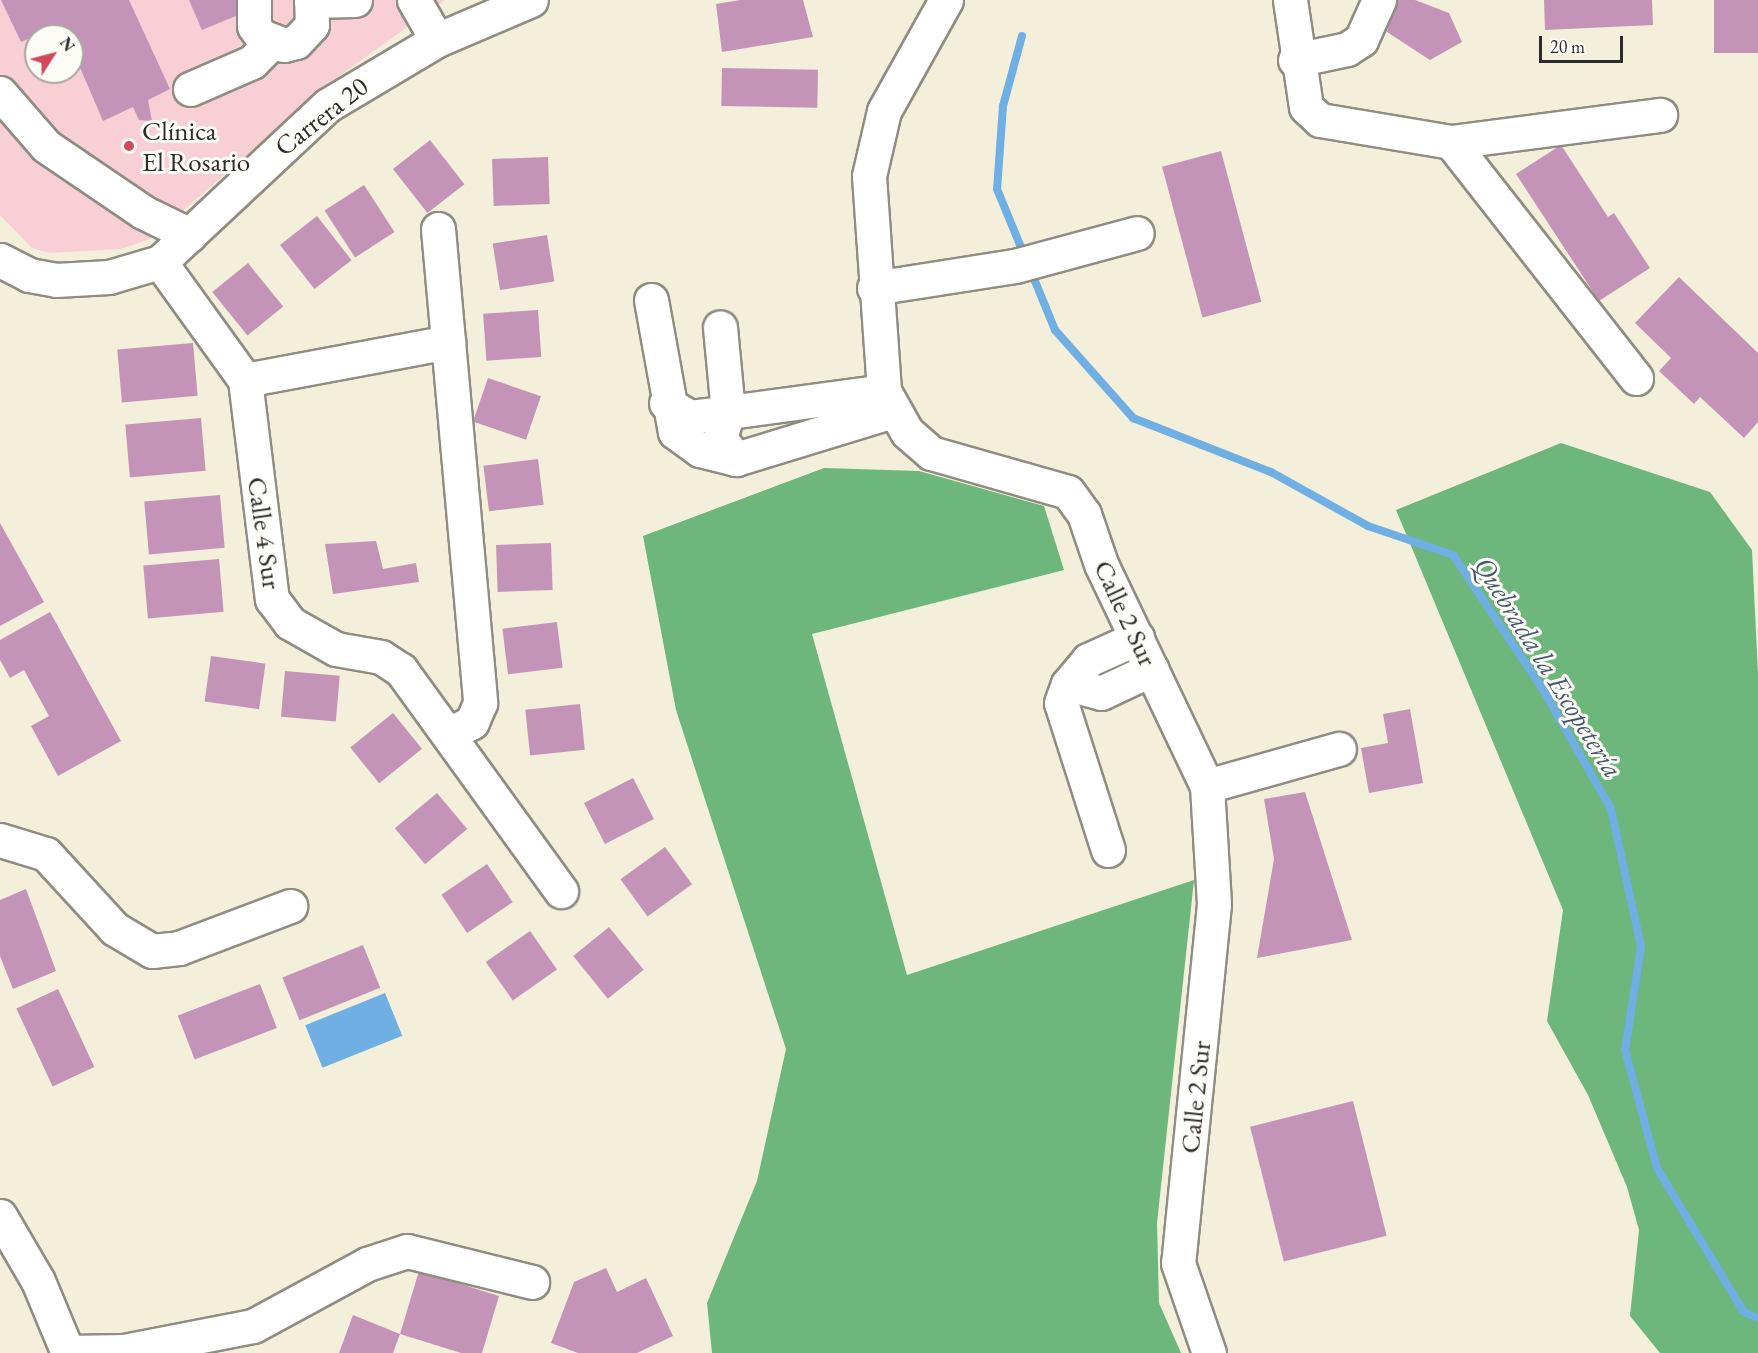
<!DOCTYPE html>
<html>
<head>
<meta charset="utf-8">
<style>
  body { margin:0 }
  #map { position:relative; width:1758px; height:1353px; overflow:hidden; background:#f3efda; font-family:"EB Garamond",serif }
  div>[style] { position:absolute }
  [style*='--x'] { left:calc(var(--x)*1px); top:calc(var(--y)*1px); width:calc(var(--w)*1px); rotate:calc(var(--a)*1deg) }
  .built>* { inset:0; background:#f7cfd5 }
  .forest>* { inset:0; background:#6db67c }
  .water>* { inset:0; background:#6fafe3; transform-origin:0 0 }
  .stream>* { height:8px; margin:-4px; padding:0 4px; transform-origin:4px; border-radius:4px; background:#6fafe3 }
  .building>* { inset:0; background:#c494b8; transform-origin:0 0 }
  .roads { filter:drop-shadow(2px 0 #8f8d82) drop-shadow(-2px 0 #8f8d82) drop-shadow(0 2px #8f8d82) drop-shadow(0 -2px #8f8d82) }
  .minor>* { height:33px; margin:-16.5px; padding:0 16.5px; transform-origin:16.5px; border-radius:16.5px; background:#fff }
  .dots>* { width:16px; height:16px; translate:-50% -50%; box-sizing:border-box; border:3px solid #fdfcf7; border-radius:50% }
  span { translate:-50% -50%; white-space:nowrap; text-align:center; line-height:1.15; -webkit-text-stroke:6px #fdfcf7; paint-order:stroke }
  .street-label { font-size:27px; color:#2b2b2b }
  .poi-label { font-size:27px; color:#2b2b2b }
  .left { translate:0 -50%; text-align:left }
  .water-label { font-size:28px; color:#43596b; font-style:italic }
  .north { position:absolute; left:24px; top:24px; width:60px; height:60px; box-sizing:border-box; background:#fdfcf7; border:2px solid #a9a8a5; border-radius:50%; rotate:54deg; font-size:16px; font-weight:700; line-height:24px; text-align:center; color:#2b2b2b }
  .north::after { content:''; display:block; margin:auto; width:21px; height:27px; background:#d1495b; clip-path:polygon(50% 0,100% 100%,50% 72%,0 100%) }
  .scale { position:absolute; left:1539px; top:36px; width:84px; height:27px; box-sizing:border-box; border:3px solid #2b2b2b; border-top:0; padding-left:8px; font-size:18px; line-height:21px; white-space:nowrap; color:#2b2b2b; -webkit-text-stroke:4px #fdfcf7; paint-order:stroke }
</style>
</head>
<body>
<div id="map">
  <div class="built">
    <div style="clip-path:polygon(evenodd,0 0,445px 0,335px 79px,150px 239px,121px 249px,49px 253px,32px 248px,0 215px,0 0,36px 36px,72px 36px,72px 72px,36px 72px,36px 36px)"></div>
  </div>
  <div class="forest">
    <div style="clip-path:polygon(1561px 443px,1710px 492px,1752px 550px,1758px 674px,1758px 1353px,1660px 1353px,1630px 1316px,1639px 1230px,1627px 1187px,1588px 1095px,1547px 1021px,1563px 910px,1396px 510px)"></div>
    <div style="clip-path:polygon(824px 468px,919px 471px,1044px 506px,1064px 570px,812px 634px,907px 975px,1194px 880px,1157px 1223px,1159px 1303px,1181px 1353px,712px 1353px,707px 1303px,757px 1181px,786px 1049px,676px 710px,643px 536px)"></div>
  </div>
  <div class="water">
    <div style="left:385px;top:993px;width:46px;height:86px;rotate:68deg"></div>
  </div>
  <div class="stream">
    <div style="--x:1022;--y:36;--w:73;--a:105.2"></div>
    <div style="--x:1003;--y:106;--w:83;--a:94.1"></div>
    <div style="--x:997;--y:189;--w:74;--a:67.6"></div>
    <div style="--x:1030;--y:269;--w:66;--a:67.7"></div>
    <div style="--x:1055;--y:330;--w:118;--a:48.4"></div>
    <div style="--x:1133;--y:418;--w:148;--a:21.4"></div>
    <div style="--x:1271;--y:472;--w:111;--a:29.1"></div>
    <div style="--x:1368;--y:526;--w:90;--a:18.8"></div>
    <div style="--x:1453;--y:555;--w:160;--a:56.2"></div>
    <div style="--x:1542;--y:688;--w:139;--a:60.3"></div>
    <div style="--x:1611;--y:809;--w:141;--a:77.7"></div>
    <div style="--x:1641;--y:947;--w:104;--a:98.8"></div>
    <div style="--x:1625;--y:1050;--w:122;--a:74.8"></div>
    <div style="--x:1657;--y:1168;--w:168;--a:58.9"></div>
    <div style="--x:1744;--y:1312;--w:15;--a:23"></div>
  </div>
  <div class="building">
    <div style="clip-path:polygon(1px 0,129px 0,170px 89px,148px 100px,152px 121px,139px 120px,133px 107px,103px 121px,72px 49px,72px 36px,62px 25px,21px 42px)"></div>
    <div style="clip-path:polygon(189px 0,237px 0,243px 13px,202px 30px)"></div>
    <div style="clip-path:polygon(740px 0,803px 0,813px 37px,722px 52px,716px 4px)"></div>
    <div style="clip-path:polygon(1396px 0,1415px 0,1449px 13px,1462px 42px,1430px 60px,1387px 32px)"></div>
    <div style="clip-path:polygon(1544px 0,1652px 0,1653px 25px,1545px 30px)"></div>
    <div style="left:1714px;top:0;width:44px;height:53px"></div>
    <div style="left:722px;top:68px;width:96px;height:38px;rotate:1deg"></div>
    <div style="left:430px;top:140px;width:56px;height:47px;rotate:52deg"></div>
    <div style="clip-path:polygon(1561px 145px,1608px 217px,1614px 213px,1650px 268px,1599px 301px,1516px 174px)"></div>
    <div style="left:1221px;top:151px;width:156px;height:61px;rotate:75deg"></div>
    <div style="left:548px;top:157px;width:47px;height:56px;rotate:88deg"></div>
    <div style="left:364px;top:185px;width:56px;height:47px;rotate:57deg"></div>
    <div style="left:317px;top:216px;width:56px;height:47px;rotate:52deg"></div>
    <div style="left:547px;top:235px;width:47px;height:55px;rotate:81deg"></div>
    <div style="left:248px;top:263px;width:56px;height:46px;rotate:51deg"></div>
    <div style="clip-path:polygon(1679px 277px,1758px 353px,1758px 422px,1744px 438px,1700px 397px,1694px 404px,1659px 371px,1671px 358px,1635px 323px)"></div>
    <div style="left:538px;top:310px;width:47px;height:55px;rotate:86deg"></div>
    <div style="left:193px;top:343px;width:53px;height:76px;rotate:85deg"></div>
    <div style="left:488px;top:378px;width:56px;height:46px;rotate:19deg"></div>
    <div style="left:201px;top:418px;width:53px;height:76px;rotate:85deg"></div>
    <div style="left:538px;top:459px;width:46px;height:55px;rotate:83deg"></div>
    <div style="left:220px;top:495px;width:53px;height:76px;rotate:85deg"></div>
    <div style="clip-path:polygon(0 523px,44px 602px,0 626px)"></div>
    <div style="clip-path:polygon(376px 541px,383px 569px,416px 563px,419px 582px,333px 594px,325px 544px)"></div>
    <div style="left:551px;top:543px;width:47px;height:55px;rotate:88deg"></div>
    <div style="left:219px;top:559px;width:53px;height:76px;rotate:85deg"></div>
    <div style="clip-path:polygon(50px 612px,121px 741px,58px 776px,31px 726px,49px 716px,24px 670px,10px 678px,0 660px,0 640px)"></div>
    <div style="left:557px;top:622px;width:46px;height:55px;rotate:83deg"></div>
    <div style="left:211px;top:656px;width:55px;height:46px;rotate:8deg"></div>
    <div style="left:285px;top:671px;width:55px;height:46px;rotate:5deg"></div>
    <div style="left:580px;top:704px;width:46px;height:55px;rotate:84deg"></div>
    <div style="clip-path:polygon(1410px 709px,1423px 783px,1369px 793px,1361px 748px,1388px 743px,1383px 714px)"></div>
    <div style="left:393px;top:713px;width:46px;height:55px;rotate:51deg"></div>
    <div style="left:633px;top:778px;width:46px;height:55px;rotate:63deg"></div>
    <div style="clip-path:polygon(1305px 792px,1352px 940px,1257px 958px,1274px 859px,1264px 799px)"></div>
    <div style="left:437px;top:793px;width:47px;height:55px;rotate:50deg"></div>
    <div style="left:665px;top:847px;width:46px;height:55px;rotate:54deg"></div>
    <div style="left:487px;top:864px;width:46px;height:55px;rotate:56deg"></div>
    <div style="clip-path:polygon(26px 889px,56px 971px,13px 989px,0 956px,0 900px)"></div>
    <div style="left:609px;top:927px;width:55px;height:46px;rotate:51deg"></div>
    <div style="left:530px;top:931px;width:47px;height:54px;rotate:55deg"></div>
    <div style="left:363px;top:945px;width:46px;height:87px;rotate:68deg"></div>
    <div style="left:260px;top:984px;width:47px;height:88px;rotate:69deg"></div>
    <div style="left:58px;top:989px;width:86px;height:46px;rotate:65deg"></div>
    <div style="left:1353px;top:1101px;width:139px;height:106px;rotate:76deg"></div>
    <div style="clip-path:polygon(606px 1268px,617px 1292px,646px 1278px,673px 1336px,637px 1353px,578px 1353px,551px 1343px,574px 1282px)"></div>
    <div style="clip-path:polygon(419px 1271px,499px 1296px,482px 1353px,461px 1353px,400px 1334px)"></div>
    <div style="clip-path:polygon(353px 1315px,400px 1334px,393px 1353px,339px 1353px)"></div>
  </div>
  <div class="roads">
    <div class="minor">
      <div style="--x:254;--y:0;--w:26;--a:90"></div>
      <div style="--x:254;--y:26;--w:12;--a:55"></div>
      <div style="--x:261;--y:36;--w:25;--a:21"></div>
      <div style="--x:284;--y:45;--w:12;--a:-14"></div>
      <div style="--x:296;--y:42;--w:23;--a:-47"></div>
      <div style="--x:312;--y:25;--w:25;--a:-92"></div>
      <div style="--x:414;--y:0;--w:46;--a:60.1"></div>
      <div style="--x:946;--y:0;--w:127;--a:119.2"></div>
      <div style="--x:884;--y:111;--w:67;--a:103"></div>
      <div style="--x:869;--y:176;--w:216;--a:86"></div>
      <div style="--x:884;--y:391;--w:47;--a:60.7"></div>
      <div style="--x:907;--y:432;--w:32;--a:41"></div>
      <div style="--x:931;--y:453;--w:142;--a:15.9"></div>
      <div style="--x:1068;--y:492;--w:27;--a:54"></div>
      <div style="--x:1084;--y:514;--w:53;--a:71.2"></div>
      <div style="--x:1101;--y:564;--w:246;--a:64.5"></div>
      <div style="--x:1207;--y:786;--w:118;--a:86.6"></div>
      <div style="--x:1214;--y:904;--w:361;--a:95.7"></div>
      <div style="--x:1178;--y:1263;--w:95;--a:71"></div>
      <div style="--x:1290;--y:0;--w:108;--a:81.5"></div>
      <div style="--x:1306;--y:107;--w:19;--a:43"></div>
      <div style="--x:1320;--y:120;--w:133;--a:9.5"></div>
      <div style="--x:1451;--y:142;--w:300;--a:51.9"></div>
      <div style="--x:311;--y:1;--w:44;--a:-1.3"></div>
      <div style="--x:1295;--y:60;--w:53;--a:-11.9"></div>
      <div style="--x:1347;--y:49;--w:17;--a:-33"></div>
      <div style="--x:1361;--y:40;--w:44;--a:-65.8"></div>
      <div style="--x:190;--y:89;--w:68;--a:-23.5"></div>
      <div style="--x:252;--y:62;--w:28;--a:-45"></div>
      <div style="--x:0;--y:93;--w:70;--a:49"></div>
      <div style="--x:46;--y:146;--w:117;--a:34.2"></div>
      <div style="--x:143;--y:212;--w:52;--a:26.1"></div>
      <div style="--x:1451;--y:142;--w:211;--a:-7.4"></div>
      <div style="--x:438;--y:229;--w:476;--a:84.9"></div>
      <div style="--x:480;--y:703;--w:21;--a:113"></div>
      <div style="--x:472;--y:722;--w:26;--a:152"></div>
      <div style="--x:0;--y:260;--w:33;--a:27"></div>
      <div style="--x:29;--y:275;--w:27;--a:10"></div>
      <div style="--x:56;--y:280;--w:53;--a:-3.2"></div>
      <div style="--x:109;--y:277;--w:53;--a:-16.4"></div>
      <div style="--x:160;--y:262;--w:230;--a:-43.1"></div>
      <div style="--x:328;--y:105;--w:127;--a:-30.8"></div>
      <div style="--x:437;--y:40;--w:102;--a:-23.1"></div>
      <div style="--x:160;--y:262;--w:145;--a:54.2"></div>
      <div style="--x:245;--y:380;--w:221;--a:83"></div>
      <div style="--x:272;--y:599;--w:30;--a:53"></div>
      <div style="--x:290;--y:623;--w:53;--a:29.5"></div>
      <div style="--x:336;--y:649;--w:46;--a:10.1"></div>
      <div style="--x:381;--y:657;--w:24;--a:33"></div>
      <div style="--x:401;--y:670;--w:273;--a:54.1"></div>
      <div style="--x:874;--y:288;--w:143;--a:-8.9"></div>
      <div style="--x:1015;--y:266;--w:126;--a:-15.1"></div>
      <div style="--x:651;--y:300;--w:134;--a:79.7"></div>
      <div style="--x:675;--y:432;--w:31;--a:36"></div>
      <div style="--x:700;--y:450;--w:37;--a:14"></div>
      <div style="--x:245;--y:380;--w:207;--a:-10.6"></div>
      <div style="--x:884;--y:391;--w:157;--a:172.3"></div>
      <div style="--x:728;--y:412;--w:28;--a:107"></div>
      <div style="--x:720;--y:439;--w:26;--a:51"></div>
      <div style="--x:736;--y:459;--w:164;--a:-17"></div>
      <div style="--x:666;--y:403;--w:28;--a:30"></div>
      <div style="--x:690;--y:417;--w:38;--a:-7"></div>
      <div style="--x:728;--y:412;--w:85;--a:-95.4"></div>
      <div style="--x:1068;--y:684;--w:34;--a:15"></div>
      <div style="--x:1101;--y:693;--w:56;--a:-25.2"></div>
      <div style="--x:1207;--y:786;--w:137;--a:-15.7"></div>
      <div style="--x:0;--y:840;--w:48;--a:16.9"></div>
      <div style="--x:46;--y:854;--w:102;--a:47.4"></div>
      <div style="--x:115;--y:929;--w:43;--a:30.7"></div>
      <div style="--x:152;--y:951;--w:27;--a:-6"></div>
      <div style="--x:179;--y:948;--w:119;--a:-20.7"></div>
      <div style="--x:1108;--y:850;--w:154;--a:-107.7"></div>
      <div style="--x:1061;--y:703;--w:20;--a:-70"></div>
      <div style="--x:1068;--y:684;--w:31;--a:-50"></div>
      <div style="--x:1088;--y:660;--w:54;--a:-24.2"></div>
      <div style="--x:0;--y:1216;--w:75;--a:59.7"></div>
      <div style="--x:38;--y:1281;--w:78;--a:67.4"></div>
      <div style="--x:68;--y:1352;--w:56;--a:-1"></div>
      <div style="--x:124;--y:1351;--w:131;--a:-11"></div>
      <div style="--x:253;--y:1326;--w:130;--a:-28.5"></div>
      <div style="--x:367;--y:1264;--w:42;--a:-18"></div>
      <div style="--x:407;--y:1251;--w:129;--a:13.9"></div>
    </div>
  </div>
  <div class="dots">
    <div style="left:129px;top:146px;background:#d1495b"></div>
  </div>
  <div class="street-label">
    <span style="left:321px;top:116px;rotate:-38deg">Carrera 20</span>
    <span style="left:265px;top:533px;rotate:82deg">Calle 4 Sur</span>
    <span style="left:1126px;top:613px;rotate:65deg">Calle 2 Sur</span>
    <span style="left:1195px;top:1097px;rotate:-84deg">Calle 2 Sur</span>
  </div>
  <div class="poi-label">
    <span class="left" style="left:142px;top:146px">Clínica<br>El Rosario</span>
  </div>
  <div class="water-label">
    <span style="left:1549px;top:667px;rotate:58deg">Quebrada la Escopetería</span>
  </div>
  <div class="north">N</div>
  <div class="scale">20 m</div>
</div>
</body>
</html>
